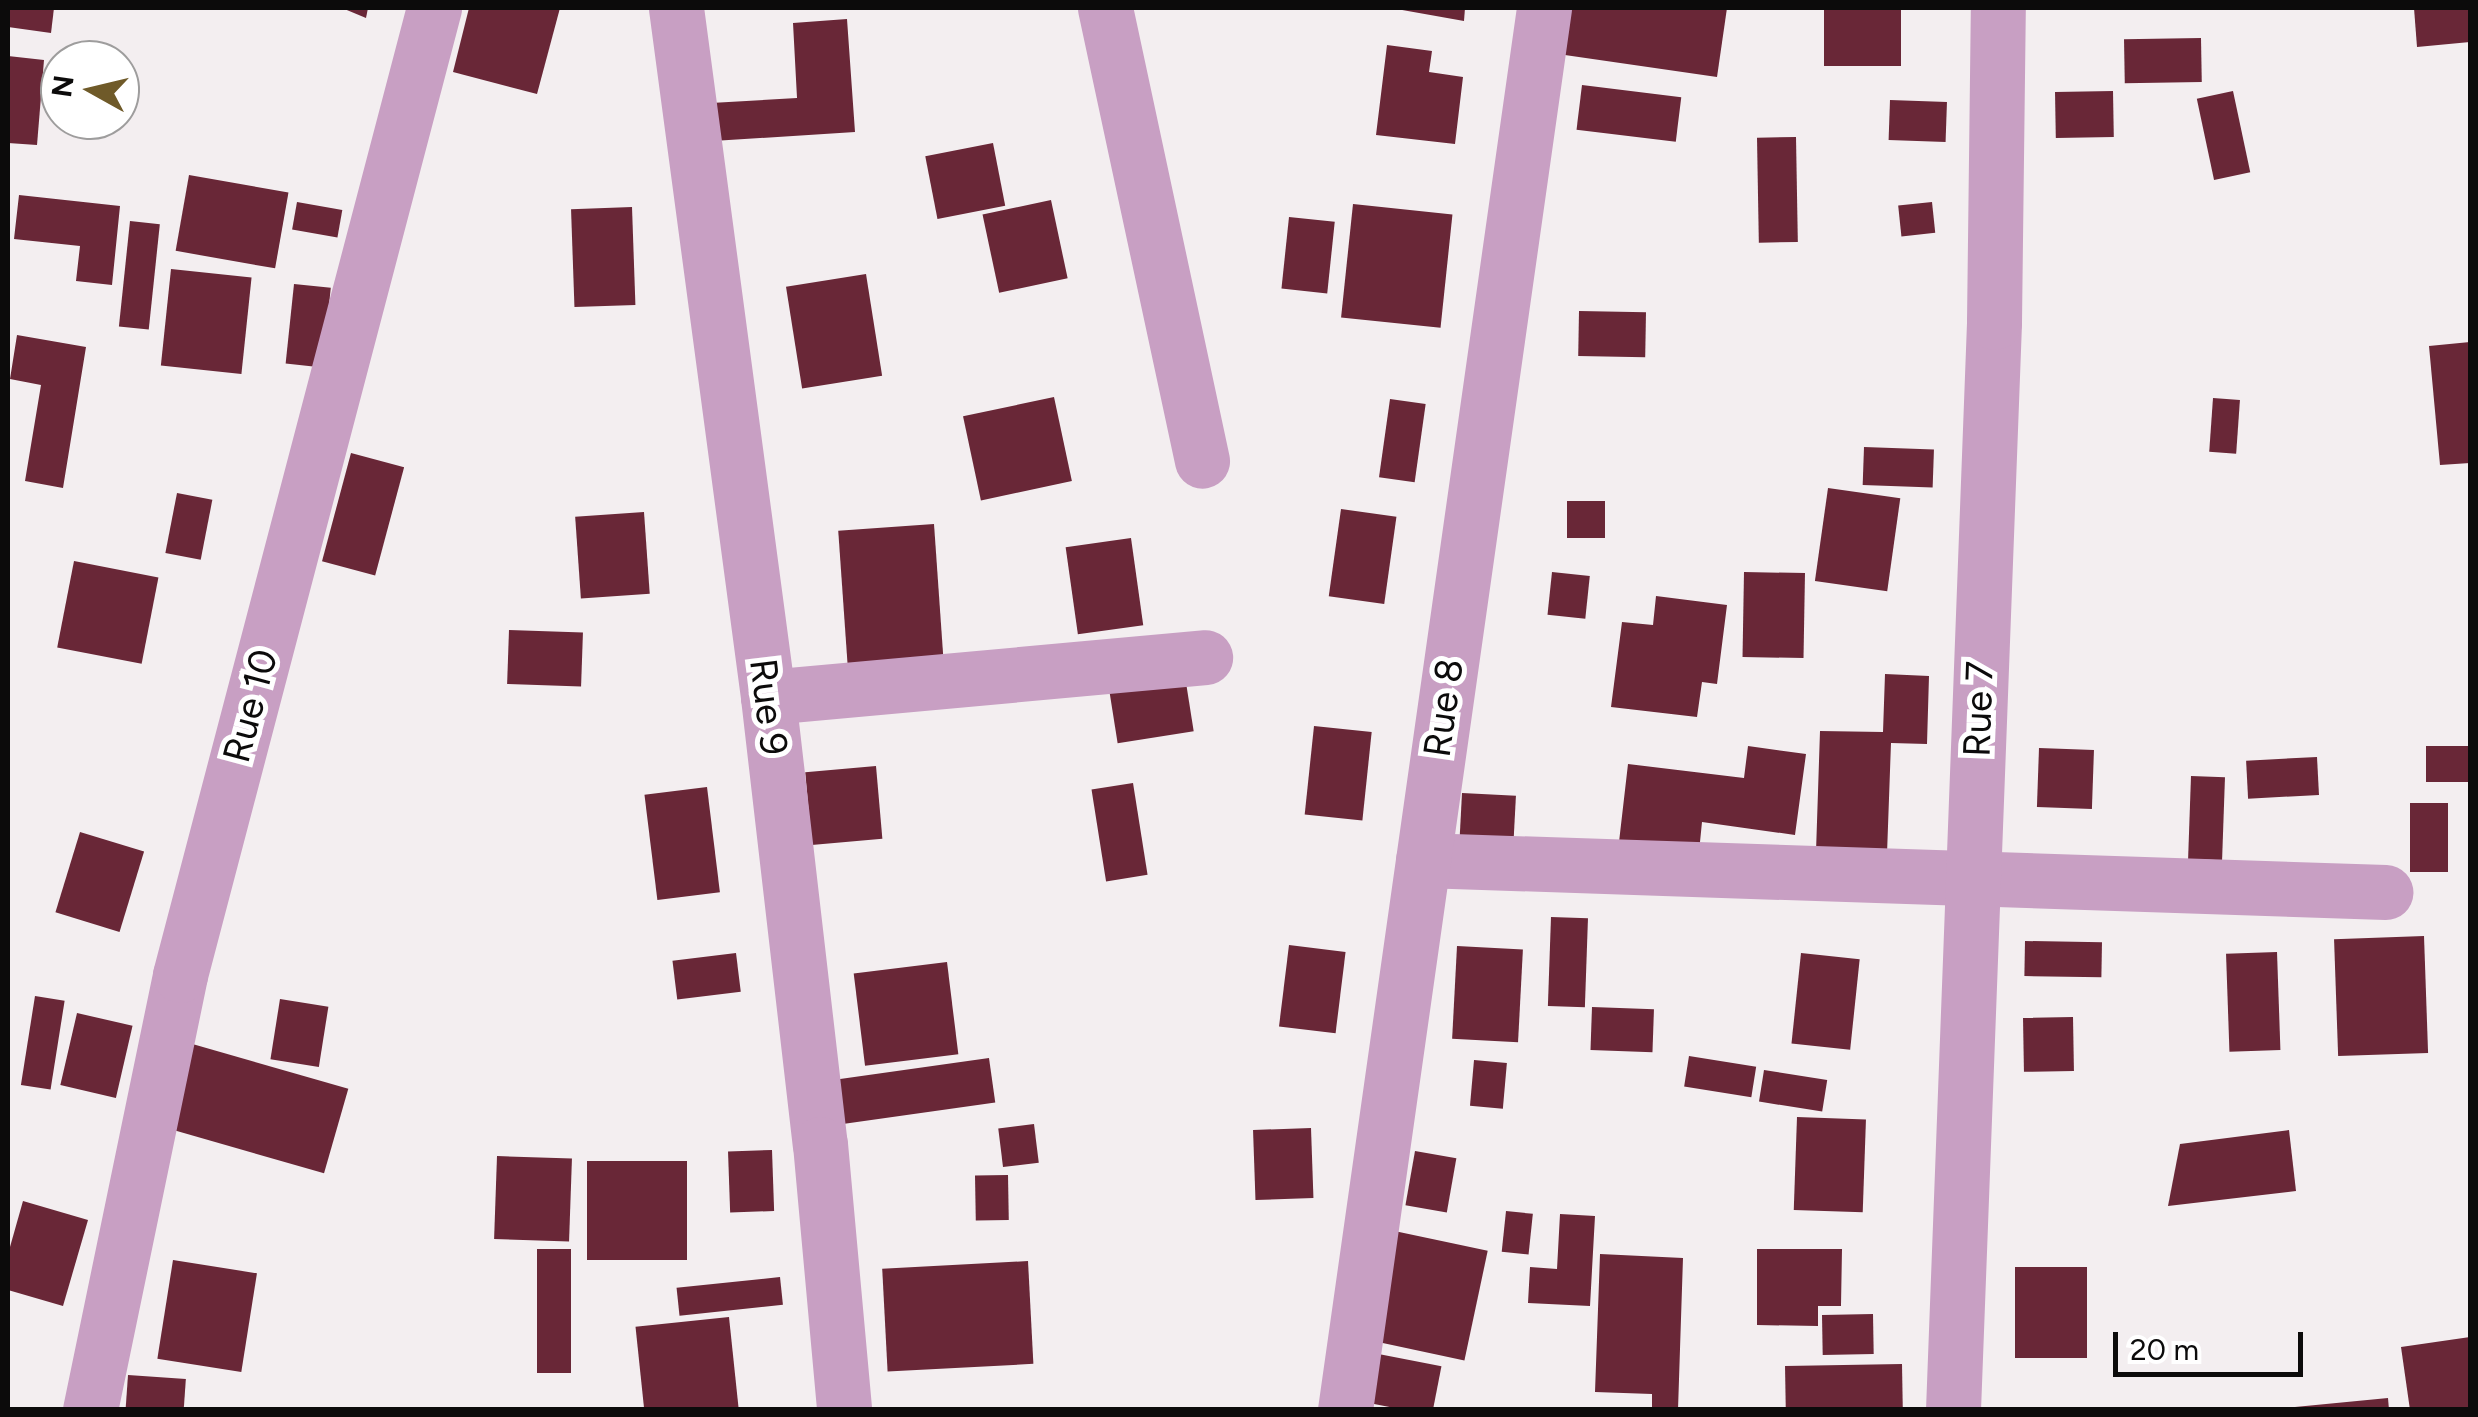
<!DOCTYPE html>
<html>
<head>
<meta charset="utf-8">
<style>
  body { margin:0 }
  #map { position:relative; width:2478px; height:1417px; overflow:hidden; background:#f3eef0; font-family:Figtree,sans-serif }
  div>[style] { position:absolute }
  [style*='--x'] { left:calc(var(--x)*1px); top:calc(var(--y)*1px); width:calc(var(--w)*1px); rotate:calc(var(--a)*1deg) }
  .building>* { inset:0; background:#692737; transform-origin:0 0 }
  .minor>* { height:55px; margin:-27.5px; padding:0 27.5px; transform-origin:27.5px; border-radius:27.5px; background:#c89fc3 }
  span { translate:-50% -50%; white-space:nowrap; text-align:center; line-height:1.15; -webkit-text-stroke:10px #fff; paint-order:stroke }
  .street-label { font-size:38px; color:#0c0b0b }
  .frame { position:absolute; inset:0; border:10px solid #0c0b0b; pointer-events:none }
  .north { position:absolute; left:40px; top:40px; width:100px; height:100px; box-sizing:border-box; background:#fff; border:2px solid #9e9d9d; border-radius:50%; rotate:278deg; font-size:28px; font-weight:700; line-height:40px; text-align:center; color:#0c0b0b }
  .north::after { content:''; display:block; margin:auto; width:35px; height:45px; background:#6f5a29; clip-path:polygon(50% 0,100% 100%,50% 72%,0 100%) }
  .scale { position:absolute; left:2113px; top:1332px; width:190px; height:45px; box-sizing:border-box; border:5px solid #0c0b0b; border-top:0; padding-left:12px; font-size:30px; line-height:35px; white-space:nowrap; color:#0c0b0b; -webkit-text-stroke:8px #fff; paint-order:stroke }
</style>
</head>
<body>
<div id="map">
  <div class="building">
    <div style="clip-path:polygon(8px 8px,54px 8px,51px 33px,8px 27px)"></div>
    <div style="clip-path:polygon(342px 8px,368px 8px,366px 18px)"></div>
    <div style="clip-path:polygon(469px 8px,560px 8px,537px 94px,453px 72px)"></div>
    <div style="clip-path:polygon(1391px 8px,1465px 8px,1464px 21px)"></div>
    <div style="clip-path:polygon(1565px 8px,1727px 8px,1717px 77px,1558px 54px)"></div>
    <div style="left:1824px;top:8px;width:77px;height:58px"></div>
    <div style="clip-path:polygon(2414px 8px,2470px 8px,2470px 42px,2417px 47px)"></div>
    <div style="clip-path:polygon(847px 19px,855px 132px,713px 141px,711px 103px,797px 98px,793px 23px)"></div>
    <div style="left:2201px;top:38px;width:44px;height:77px;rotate:89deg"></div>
    <div style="clip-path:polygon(1387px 45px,1432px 51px,1429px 72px,1463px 77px,1455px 144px,1376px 135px)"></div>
    <div style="clip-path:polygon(8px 56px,44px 60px,37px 145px,8px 143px)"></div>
    <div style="left:1582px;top:85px;width:100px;height:45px;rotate:7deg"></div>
    <div style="left:2113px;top:91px;width:46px;height:58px;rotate:89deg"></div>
    <div style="left:2233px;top:91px;width:83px;height:37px;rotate:78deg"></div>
    <div style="left:1890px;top:100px;width:57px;height:40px;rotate:2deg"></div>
    <div style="left:1796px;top:137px;width:105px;height:39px;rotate:89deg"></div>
    <div style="left:993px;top:143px;width:64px;height:69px;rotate:79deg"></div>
    <div style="left:189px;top:175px;width:101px;height:77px;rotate:10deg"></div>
    <div style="clip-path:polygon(19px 195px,120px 206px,112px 285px,76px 281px,80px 246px,14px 239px)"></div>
    <div style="left:1051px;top:200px;width:80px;height:70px;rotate:78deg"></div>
    <div style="left:297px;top:202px;width:46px;height:28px;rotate:10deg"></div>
    <div style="left:1932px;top:202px;width:31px;height:34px;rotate:84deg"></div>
    <div style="left:1353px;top:204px;width:100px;height:114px;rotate:6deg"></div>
    <div style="left:632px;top:207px;width:98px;height:61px;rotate:88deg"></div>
    <div style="left:1289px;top:217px;width:46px;height:72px;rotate:6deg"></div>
    <div style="left:130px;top:221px;width:30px;height:106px;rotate:6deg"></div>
    <div style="left:171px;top:269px;width:81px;height:97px;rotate:6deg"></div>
    <div style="left:866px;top:274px;width:103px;height:81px;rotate:81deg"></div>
    <div style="left:294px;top:284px;width:37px;height:80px;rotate:6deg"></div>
    <div style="left:1579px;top:311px;width:67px;height:45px;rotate:1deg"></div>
    <div style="clip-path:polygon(17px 335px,86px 347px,63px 488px,25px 481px,41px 385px,10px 379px)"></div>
    <div style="clip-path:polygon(2470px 342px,2470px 463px,2440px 465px,2429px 346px)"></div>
    <div style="left:1054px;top:397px;width:86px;height:93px;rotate:78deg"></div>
    <div style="left:2213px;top:398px;width:27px;height:54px;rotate:4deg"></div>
    <div style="left:1390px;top:399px;width:36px;height:79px;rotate:8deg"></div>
    <div style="left:1864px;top:447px;width:70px;height:38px;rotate:2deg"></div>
    <div style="left:351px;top:453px;width:55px;height:112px;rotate:15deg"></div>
    <div style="left:1828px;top:488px;width:73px;height:94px;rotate:8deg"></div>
    <div style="left:177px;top:493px;width:36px;height:61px;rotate:11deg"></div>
    <div style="left:1567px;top:501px;width:38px;height:37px"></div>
    <div style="left:1341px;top:509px;width:56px;height:88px;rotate:8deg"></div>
    <div style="left:644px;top:512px;width:82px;height:69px;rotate:86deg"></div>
    <div style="left:934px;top:524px;width:137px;height:96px;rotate:86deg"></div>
    <div style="left:1131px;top:538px;width:88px;height:66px;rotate:82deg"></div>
    <div style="left:74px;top:561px;width:86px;height:88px;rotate:11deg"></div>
    <div style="left:1552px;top:572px;width:38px;height:43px;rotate:6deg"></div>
    <div style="left:1744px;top:572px;width:61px;height:85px;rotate:1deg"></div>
    <div style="clip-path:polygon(1656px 596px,1727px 605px,1717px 684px,1702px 682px,1697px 717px,1611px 707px,1622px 622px,1653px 625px)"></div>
    <div style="left:509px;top:630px;width:74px;height:54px;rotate:2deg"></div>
    <div style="left:1184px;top:670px;width:62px;height:77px;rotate:81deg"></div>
    <div style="clip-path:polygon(1885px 674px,1929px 676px,1927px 744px,1891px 743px,1887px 854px,1816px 852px,1820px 731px,1883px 732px)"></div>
    <div style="left:1314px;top:726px;width:58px;height:89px;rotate:6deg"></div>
    <div style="clip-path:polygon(1748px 746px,1806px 754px,1795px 835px,1702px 822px,1699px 852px,1619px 842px,1628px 764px,1744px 778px)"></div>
    <div style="left:2470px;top:746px;width:36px;height:44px;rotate:90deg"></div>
    <div style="left:2039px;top:748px;width:55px;height:59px;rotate:2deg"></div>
    <div style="left:2317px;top:757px;width:38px;height:71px;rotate:87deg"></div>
    <div style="left:876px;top:766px;width:73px;height:71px;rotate:85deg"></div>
    <div style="left:2191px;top:776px;width:34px;height:83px;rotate:2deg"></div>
    <div style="left:1133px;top:783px;width:93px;height:42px;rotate:81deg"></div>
    <div style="left:707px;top:787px;width:106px;height:63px;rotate:83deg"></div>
    <div style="left:1462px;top:793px;width:54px;height:57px;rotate:3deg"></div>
    <div style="left:2410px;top:803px;width:38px;height:69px"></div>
    <div style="left:80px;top:832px;width:67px;height:84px;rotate:17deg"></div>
    <div style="left:1551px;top:917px;width:37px;height:89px;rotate:2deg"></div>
    <div style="left:2424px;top:936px;width:117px;height:90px;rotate:88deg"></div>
    <div style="left:2025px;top:941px;width:77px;height:35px;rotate:1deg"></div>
    <div style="left:1289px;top:945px;width:57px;height:82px;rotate:7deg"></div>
    <div style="left:1457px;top:946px;width:66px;height:93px;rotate:3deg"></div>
    <div style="left:2277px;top:952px;width:98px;height:51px;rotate:88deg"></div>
    <div style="left:736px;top:953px;width:39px;height:64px;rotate:83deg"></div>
    <div style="left:1801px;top:953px;width:59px;height:91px;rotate:6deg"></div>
    <div style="left:947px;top:962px;width:93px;height:94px;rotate:83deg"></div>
    <div style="left:35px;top:996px;width:30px;height:90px;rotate:9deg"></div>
    <div style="left:280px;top:999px;width:49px;height:61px;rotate:9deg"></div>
    <div style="left:1592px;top:1007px;width:62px;height:43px;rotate:2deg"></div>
    <div style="left:77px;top:1013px;width:57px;height:74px;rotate:13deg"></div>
    <div style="left:2073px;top:1017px;width:54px;height:50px;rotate:89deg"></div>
    <div style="left:182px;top:1041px;width:173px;height:88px;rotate:16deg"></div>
    <div style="left:1689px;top:1056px;width:68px;height:31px;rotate:9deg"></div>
    <div style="left:989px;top:1058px;width:45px;height:170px;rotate:82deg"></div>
    <div style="left:1474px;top:1060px;width:33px;height:46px;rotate:5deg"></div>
    <div style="left:1764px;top:1070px;width:64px;height:32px;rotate:9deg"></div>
    <div style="left:1797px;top:1117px;width:69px;height:93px;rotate:2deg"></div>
    <div style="left:1034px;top:1124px;width:39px;height:36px;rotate:83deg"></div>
    <div style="left:1311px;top:1128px;width:70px;height:58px;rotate:88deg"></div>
    <div style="clip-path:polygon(2289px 1130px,2296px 1191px,2168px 1206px,2180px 1144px)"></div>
    <div style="left:772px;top:1150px;width:61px;height:44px;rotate:88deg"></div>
    <div style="left:1415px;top:1151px;width:42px;height:55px;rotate:10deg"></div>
    <div style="left:497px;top:1156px;width:75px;height:83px;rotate:2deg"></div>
    <div style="left:587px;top:1161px;width:100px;height:99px"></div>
    <div style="left:1008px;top:1175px;width:45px;height:33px;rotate:89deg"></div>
    <div style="clip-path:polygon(23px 1201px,88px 1220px,63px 1306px,8px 1290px,8px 1254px)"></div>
    <div style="left:1506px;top:1211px;width:27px;height:41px;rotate:6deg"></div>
    <div style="clip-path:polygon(1560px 1214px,1595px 1216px,1590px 1306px,1528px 1303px,1530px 1267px,1557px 1269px)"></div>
    <div style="left:1385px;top:1229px;width:105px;height:112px;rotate:12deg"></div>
    <div style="left:537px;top:1249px;width:34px;height:124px"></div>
    <div style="clip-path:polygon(1757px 1249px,1842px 1249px,1841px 1306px,1818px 1306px,1818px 1326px,1757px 1325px)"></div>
    <div style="clip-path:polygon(1600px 1254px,1683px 1258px,1678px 1410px,1652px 1410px,1652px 1394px,1595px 1392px)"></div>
    <div style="left:173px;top:1260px;width:85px;height:100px;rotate:9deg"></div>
    <div style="left:1028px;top:1261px;width:103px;height:146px;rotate:87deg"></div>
    <div style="left:2015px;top:1267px;width:72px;height:91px"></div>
    <div style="left:780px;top:1277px;width:28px;height:104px;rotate:84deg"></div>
    <div style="left:1873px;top:1314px;width:40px;height:51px;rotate:89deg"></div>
    <div style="left:729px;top:1317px;width:93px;height:94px;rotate:84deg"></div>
    <div style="clip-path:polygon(2470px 1337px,2470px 1410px,2410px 1410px,2401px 1347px)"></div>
    <div style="left:1358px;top:1350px;width:85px;height:50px;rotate:11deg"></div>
    <div style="left:1902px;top:1364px;width:45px;height:117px;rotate:89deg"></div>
    <div style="left:128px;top:1375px;width:58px;height:35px;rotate:4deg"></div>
    <div style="clip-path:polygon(2388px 1398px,2389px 1410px,2295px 1410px,2295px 1407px)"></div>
  </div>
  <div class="minor">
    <div style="--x:676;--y:8;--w:695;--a:82.39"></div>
    <div style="--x:768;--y:697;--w:450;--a:83.4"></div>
    <div style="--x:820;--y:1144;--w:267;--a:84.8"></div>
    <div style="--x:1105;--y:8;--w:463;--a:77.9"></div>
    <div style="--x:768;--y:697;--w:439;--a:-5.2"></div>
    <div style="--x:1423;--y:860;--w:963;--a:1.91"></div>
    <div style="--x:90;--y:1410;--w:444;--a:-78.3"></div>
    <div style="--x:180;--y:975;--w:1000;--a:-75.28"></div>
    <div style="--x:1345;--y:1410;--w:1416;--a:-81.92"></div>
    <div style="--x:1953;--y:1410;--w:1089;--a:-87.84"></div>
    <div style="--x:1994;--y:322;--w:314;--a:-89.3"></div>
  </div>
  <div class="street-label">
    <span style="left:251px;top:706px;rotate:-75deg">Rue 10</span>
    <span style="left:768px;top:707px;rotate:83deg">Rue 9</span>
    <span style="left:1444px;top:708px;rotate:-82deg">Rue 8</span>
    <span style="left:1979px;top:709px;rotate:-88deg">Rue 7</span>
  </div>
  <div class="frame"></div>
  <div class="north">N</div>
  <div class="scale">20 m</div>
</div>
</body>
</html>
